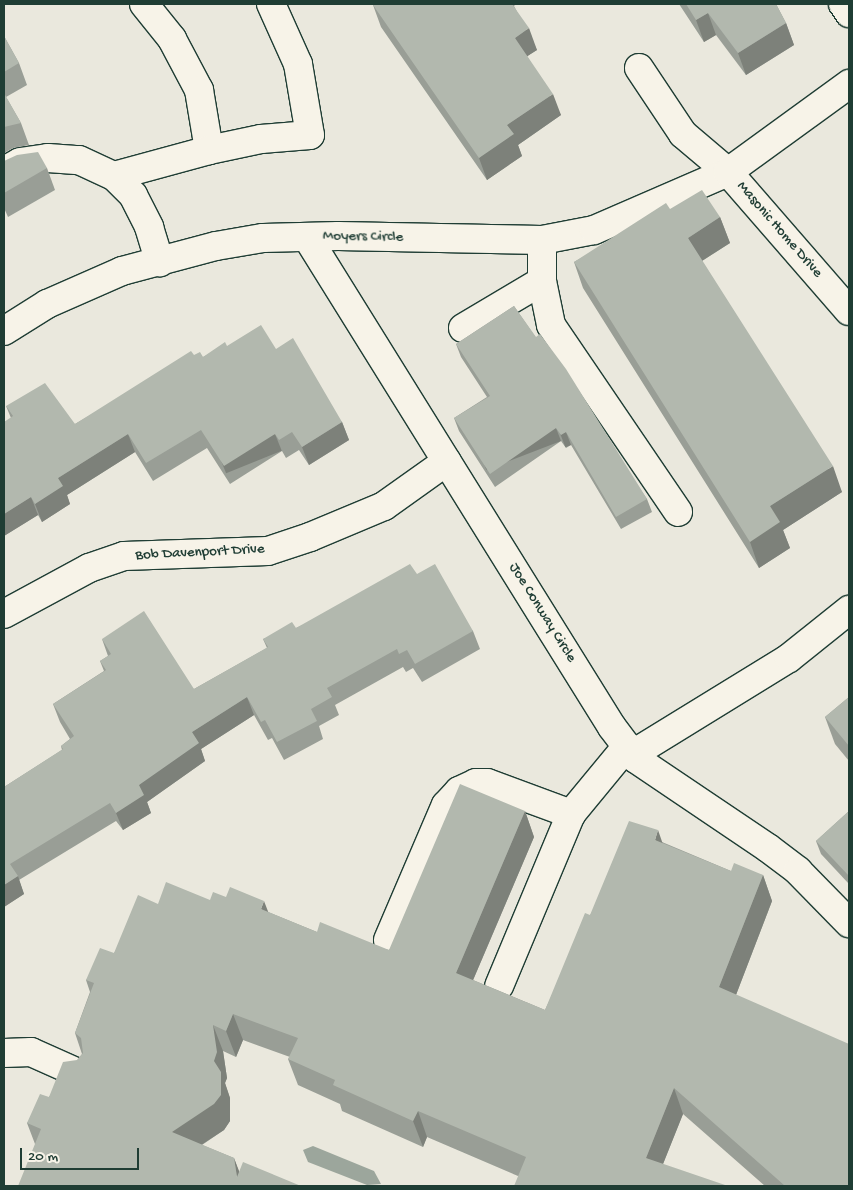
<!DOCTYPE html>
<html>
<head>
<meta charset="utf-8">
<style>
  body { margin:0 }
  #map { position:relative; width:853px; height:1190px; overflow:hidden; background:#eae8dd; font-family:"Gochi Hand",sans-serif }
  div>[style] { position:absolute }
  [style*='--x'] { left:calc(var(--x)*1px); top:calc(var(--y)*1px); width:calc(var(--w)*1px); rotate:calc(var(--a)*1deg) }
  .water>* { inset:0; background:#9ca69c }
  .roads { filter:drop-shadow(1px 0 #1f3d34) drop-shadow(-1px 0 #1f3d34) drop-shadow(0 1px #1f3d34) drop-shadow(0 -1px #1f3d34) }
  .minor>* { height:28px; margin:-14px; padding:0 14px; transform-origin:14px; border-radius:14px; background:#f7f3e8 }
  .wall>* { inset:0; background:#999e96 }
  .shaded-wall>* { inset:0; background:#7d817a; transform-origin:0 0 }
  .building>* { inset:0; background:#b2b8ae }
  span { translate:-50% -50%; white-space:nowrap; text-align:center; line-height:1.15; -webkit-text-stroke:4.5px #f7f3e8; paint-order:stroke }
  .street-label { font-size:15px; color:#1f3d34 }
  .frame { position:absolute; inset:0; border:5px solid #1f3d34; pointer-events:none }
  .scale { position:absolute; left:20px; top:1148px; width:119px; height:22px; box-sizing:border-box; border:2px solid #1f3d34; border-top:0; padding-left:6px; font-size:15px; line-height:18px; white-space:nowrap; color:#1f3d34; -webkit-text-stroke:4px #f7f3e8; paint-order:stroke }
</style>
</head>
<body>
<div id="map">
  <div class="water">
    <div style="clip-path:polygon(313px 1146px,374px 1171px,381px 1184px,367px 1185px,308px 1162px,303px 1150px)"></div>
  </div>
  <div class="roads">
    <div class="minor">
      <div style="--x:144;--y:4;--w:45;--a:51.3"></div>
      <div style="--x:172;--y:39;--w:58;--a:62.1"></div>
      <div style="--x:199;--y:90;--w:61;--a:80.5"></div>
      <div style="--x:843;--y:4;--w:11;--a:56"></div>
      <div style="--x:639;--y:68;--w:79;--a:56.3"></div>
      <div style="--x:683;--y:134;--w:59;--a:40.2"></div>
      <div style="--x:728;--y:172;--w:184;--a:49"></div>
      <div style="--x:4;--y:171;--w:18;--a:-29"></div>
      <div style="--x:20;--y:162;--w:28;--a:-8"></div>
      <div style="--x:48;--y:158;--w:31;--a:4"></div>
      <div style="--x:79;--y:160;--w:38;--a:25"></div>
      <div style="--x:114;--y:176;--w:27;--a:45"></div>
      <div style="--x:133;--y:195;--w:36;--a:63"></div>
      <div style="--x:149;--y:227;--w:37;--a:73"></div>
      <div style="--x:114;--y:176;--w:98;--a:-15.3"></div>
      <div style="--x:209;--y:150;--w:53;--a:-11.9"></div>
      <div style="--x:261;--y:139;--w:49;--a:-4.7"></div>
      <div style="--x:310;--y:135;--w:72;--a:-99.6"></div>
      <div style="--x:298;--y:64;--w:66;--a:-114.2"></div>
      <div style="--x:307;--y:237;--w:577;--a:58.1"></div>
      <div style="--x:612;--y:727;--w:40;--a:53"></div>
      <div style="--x:636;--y:759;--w:159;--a:34"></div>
      <div style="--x:768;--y:848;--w:38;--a:37"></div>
      <div style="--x:798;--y:871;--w:73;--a:45.6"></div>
      <div style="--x:542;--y:281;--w:45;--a:78.4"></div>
      <div style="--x:551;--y:325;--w:226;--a:55.8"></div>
      <div style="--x:463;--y:328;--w:92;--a:-30.7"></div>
      <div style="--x:542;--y:281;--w:41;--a:-90"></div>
      <div style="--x:4;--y:331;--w:51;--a:-32.1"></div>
      <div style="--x:47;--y:304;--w:82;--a:-23.7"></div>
      <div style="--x:122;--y:271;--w:97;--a:-14.9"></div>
      <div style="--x:216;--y:246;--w:48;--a:-9.7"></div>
      <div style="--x:263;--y:238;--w:75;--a:-1.5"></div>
      <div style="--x:338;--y:236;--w:204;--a:1.1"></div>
      <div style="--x:542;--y:240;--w:53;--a:-10.9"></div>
      <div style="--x:594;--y:230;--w:146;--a:-23.4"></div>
      <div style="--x:728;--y:172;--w:150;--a:-36"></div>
      <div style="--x:4;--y:614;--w:97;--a:-28.4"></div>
      <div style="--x:89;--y:568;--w:37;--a:-19"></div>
      <div style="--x:124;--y:556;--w:144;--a:-2"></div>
      <div style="--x:268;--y:551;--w:44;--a:-18.4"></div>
      <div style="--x:310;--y:537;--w:80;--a:-22.7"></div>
      <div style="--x:384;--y:506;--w:77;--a:-35.5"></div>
      <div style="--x:633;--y:754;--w:183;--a:-31.6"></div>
      <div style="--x:789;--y:658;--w:77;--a:-38.7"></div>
      <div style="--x:571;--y:814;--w:88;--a:-50.5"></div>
      <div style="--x:388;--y:940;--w:147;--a:-66.8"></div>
      <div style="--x:446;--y:805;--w:19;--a:-47"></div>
      <div style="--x:459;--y:791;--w:19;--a:-25"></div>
      <div style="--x:476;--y:783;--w:11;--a:0"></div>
      <div style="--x:487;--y:783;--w:90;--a:20.3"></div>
      <div style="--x:571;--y:814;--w:186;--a:112.7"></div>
      <div style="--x:4;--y:1053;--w:27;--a:-2"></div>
      <div style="--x:31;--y:1052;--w:51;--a:24.1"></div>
    </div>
  </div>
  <div class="wall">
    <div style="clip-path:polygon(375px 4px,515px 4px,515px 5px,514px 6px,537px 50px,527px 56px,561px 115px,518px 145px,522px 156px,487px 180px,381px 27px,373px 5px)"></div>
    <div style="clip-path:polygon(679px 4px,776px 4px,786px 23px,794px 45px,746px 75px,716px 35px,704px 42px)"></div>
    <div style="clip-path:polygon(4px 36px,19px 63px,27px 85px,6px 97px,21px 123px,29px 145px,13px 148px,4px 153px)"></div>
    <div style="clip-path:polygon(4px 161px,47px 168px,55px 190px,8px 217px,4px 208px)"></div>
    <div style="clip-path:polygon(670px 209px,720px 217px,730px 243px,702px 261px,842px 492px,783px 530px,790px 548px,759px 568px,583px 288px,574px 262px)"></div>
    <div style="clip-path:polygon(514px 306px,647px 499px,652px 512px,621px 529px,571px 445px,566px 448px,561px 441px,495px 487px,459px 431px,454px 418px,487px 397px,461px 357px,456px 344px)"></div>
    <div style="clip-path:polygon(227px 346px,276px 349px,342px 422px,349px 440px,309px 465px,299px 450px,286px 458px,282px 451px,230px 484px,207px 448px,153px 481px,135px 452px,67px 495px,70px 504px,42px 522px,38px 515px,4px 536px,11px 418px,6px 406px,75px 424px,194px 355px,203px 357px)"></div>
    <div style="clip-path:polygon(417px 574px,473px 631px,480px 649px,422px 682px,413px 668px,406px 672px,403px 667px,335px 705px,339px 715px,319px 726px,323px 739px,284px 760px,272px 738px,268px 740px,254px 715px,201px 749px,205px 761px,147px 802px,151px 813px,123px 830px,116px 821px,19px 880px,24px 894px,4px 907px,4px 787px,62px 750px,61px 746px,70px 739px,60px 722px,53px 704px,104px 671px,100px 661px,108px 656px,102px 639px,194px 689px,267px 648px,263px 639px,296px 628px)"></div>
    <div style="clip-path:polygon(849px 697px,849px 761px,835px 744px,825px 717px)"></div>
    <div style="clip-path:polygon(525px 811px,534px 837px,473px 980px,545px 1010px,590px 915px,662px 842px,731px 871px,763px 875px,772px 901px,736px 995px,849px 1186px,765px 1186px,683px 1114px,663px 1164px,518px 1176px,427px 1137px,423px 1147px,342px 1111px,340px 1104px,298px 1085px,288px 1059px,290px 1057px,243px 1040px,236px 1057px,223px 1051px,227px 1078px,225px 1083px,230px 1098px,230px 1121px,224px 1130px,202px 1145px,234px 1158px,239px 1172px,301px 1186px,35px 1144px,27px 1123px,49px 1097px,82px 1054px,75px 1033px,90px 992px,86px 980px,114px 953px,158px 904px,210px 900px,268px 912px,317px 932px,389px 950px)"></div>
    <div style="clip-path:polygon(849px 811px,849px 884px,821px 854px,816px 841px)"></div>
  </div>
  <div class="shaded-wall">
    <div style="clip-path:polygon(708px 13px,716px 35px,704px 42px,696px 20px)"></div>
    <div style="clip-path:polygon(786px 23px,794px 45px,746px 75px,738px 53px)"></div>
    <div style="clip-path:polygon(529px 28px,537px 50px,523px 59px,515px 38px)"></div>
    <div style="clip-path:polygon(553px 94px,561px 115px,518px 145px,522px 156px,487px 180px,479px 158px,507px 125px)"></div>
    <div style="clip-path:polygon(720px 217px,730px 243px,697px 264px,688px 238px)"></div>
    <div style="clip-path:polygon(342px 422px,349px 440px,309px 465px,302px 447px)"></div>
    <div style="left:556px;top:428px;width:14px;height:80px;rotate:69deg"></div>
    <div style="left:566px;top:432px;width:14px;height:6px;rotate:69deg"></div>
    <div style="clip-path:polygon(128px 434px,135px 452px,67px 495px,70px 504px,42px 522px,35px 504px,58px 478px)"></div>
    <div style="left:275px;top:434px;width:18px;height:60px;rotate:68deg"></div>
    <div style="clip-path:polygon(833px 466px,842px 492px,783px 530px,790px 548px,759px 568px,750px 542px,770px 506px)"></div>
    <div style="clip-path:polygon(31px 497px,38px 515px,4px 536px,4px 514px)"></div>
    <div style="clip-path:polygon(247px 697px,254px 715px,201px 749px,205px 761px,147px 802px,151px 813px,123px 830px,116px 813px,139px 785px,192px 732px)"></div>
    <div style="clip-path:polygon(525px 811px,534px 837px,465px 999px,456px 973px)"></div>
    <div style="clip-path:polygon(658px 830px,667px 856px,655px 840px)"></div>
    <div style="clip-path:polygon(763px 875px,772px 901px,729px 1013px,719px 987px)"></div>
    <div style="clip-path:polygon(18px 876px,24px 894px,4px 907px,4px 885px)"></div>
    <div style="clip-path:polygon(264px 901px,274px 927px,261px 909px)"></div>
    <div style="clip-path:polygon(233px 1014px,243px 1040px,236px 1057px,226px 1031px)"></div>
    <div style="clip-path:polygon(213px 1025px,223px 1051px,227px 1078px,225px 1083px,230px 1098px,230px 1121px,224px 1130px,181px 1158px,172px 1132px,214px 1061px)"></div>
    <div style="clip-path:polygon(674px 1088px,683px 1114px,655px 1184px,646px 1158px)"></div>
    <div style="clip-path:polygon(418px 1111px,427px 1137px,423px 1147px,413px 1121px)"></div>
    <div style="clip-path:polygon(234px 1158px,244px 1184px,237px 1177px)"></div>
  </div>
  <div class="building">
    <div style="clip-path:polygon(375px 4px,512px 4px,529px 28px,515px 38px,553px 94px,507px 125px,514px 134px,479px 158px,373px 5px)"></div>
    <div style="clip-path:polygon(686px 4px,776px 4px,786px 23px,738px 53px,708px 13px,696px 20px)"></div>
    <div style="clip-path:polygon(4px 36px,19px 63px,4px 72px)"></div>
    <div style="clip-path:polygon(4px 93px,21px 123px,4px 127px)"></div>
    <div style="clip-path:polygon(38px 152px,47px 168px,4px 193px,4px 161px,17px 155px)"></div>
    <div style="clip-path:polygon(702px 190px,720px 217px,688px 238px,833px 466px,770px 506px,780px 522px,750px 542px,574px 262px,666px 203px,670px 209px)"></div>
    <div style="clip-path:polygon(514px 306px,536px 337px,540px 334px,566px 369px,647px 499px,616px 517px,566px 432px,561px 435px,556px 428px,490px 474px,454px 418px,490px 396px,456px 344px)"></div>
    <div style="clip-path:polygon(261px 325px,276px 349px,293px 338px,342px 422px,302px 447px,292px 432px,279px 440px,275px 434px,224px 466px,201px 430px,146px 463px,128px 434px,58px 478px,63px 486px,35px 504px,31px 497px,4px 514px,4px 422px,13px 416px,6px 406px,45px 383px,75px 424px,191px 351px,194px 355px,200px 352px,203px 357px,225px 342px,227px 346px)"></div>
    <div style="clip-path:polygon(410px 564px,417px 574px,435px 564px,473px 631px,415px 664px,407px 650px,399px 654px,397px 649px,327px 688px,332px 697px,311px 709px,317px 721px,277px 742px,265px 720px,261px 722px,247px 697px,192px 732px,199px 743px,139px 785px,144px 795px,116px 813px,110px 803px,10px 864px,18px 876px,4px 885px,4px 787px,63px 749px,61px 746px,74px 736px,53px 704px,106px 670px,100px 661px,111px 654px,102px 639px,144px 611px,194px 689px,268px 647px,263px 639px,292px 622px,296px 628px)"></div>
    <div style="clip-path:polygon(849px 697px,849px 746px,825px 717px)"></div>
    <div style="clip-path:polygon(460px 784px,525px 811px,456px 973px,545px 1010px,585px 913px,590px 915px,629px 821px,658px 830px,655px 840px,731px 871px,734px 863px,763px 875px,719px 987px,849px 1044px,849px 1186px,785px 1186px,674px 1088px,646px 1158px,728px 1186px,514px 1186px,526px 1157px,418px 1111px,413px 1121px,333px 1085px,335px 1080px,288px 1059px,298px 1038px,233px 1014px,226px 1031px,213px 1025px,217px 1052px,214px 1061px,221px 1072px,221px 1095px,214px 1104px,172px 1132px,234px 1158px,237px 1177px,243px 1162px,301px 1186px,18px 1186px,41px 1129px,27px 1123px,40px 1094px,49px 1097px,63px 1062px,77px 1060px,83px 1053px,81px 1038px,75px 1033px,94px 983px,86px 980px,100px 948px,114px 953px,138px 895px,158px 904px,166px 882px,210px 900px,213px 892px,226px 897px,230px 887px,264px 901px,261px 909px,317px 932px,320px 922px,389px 950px)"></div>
    <div style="clip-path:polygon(849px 811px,849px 876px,816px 841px)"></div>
  </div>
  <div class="street-label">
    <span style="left:779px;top:230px;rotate:49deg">Masonic Home Drive</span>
    <span style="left:363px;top:237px;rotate:1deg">Moyers Circle</span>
    <span style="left:200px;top:553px;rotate:-3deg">Bob Davenport Drive</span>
    <span style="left:542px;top:613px;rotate:58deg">Joe Conway Circle</span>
  </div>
  <div class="frame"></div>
  <div class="scale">20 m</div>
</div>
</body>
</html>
